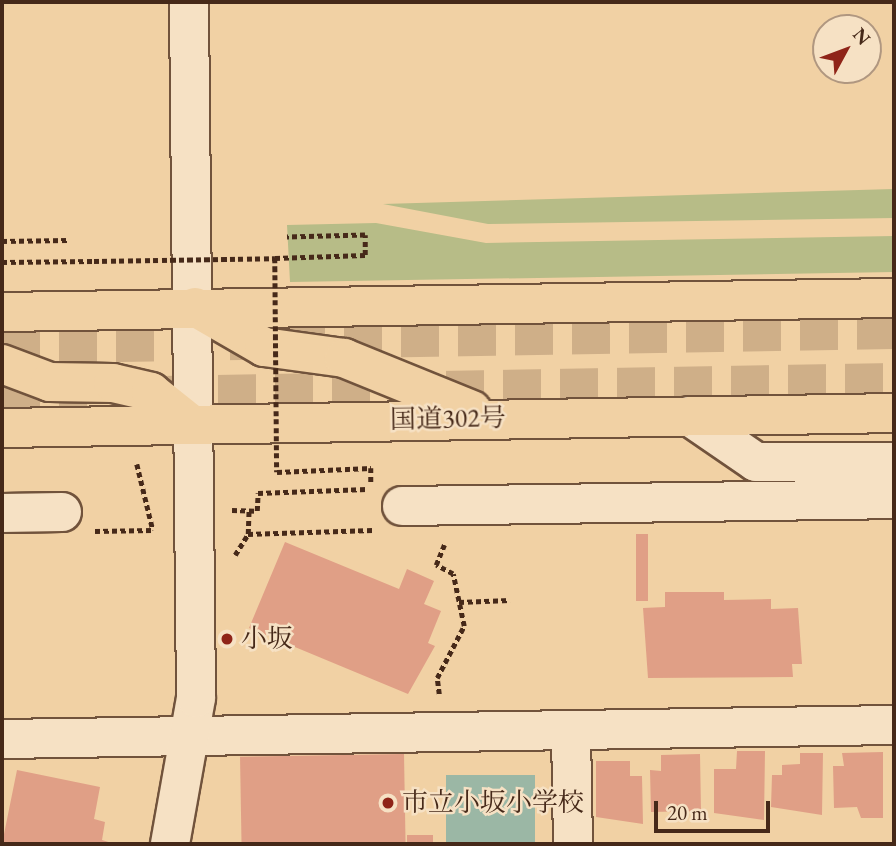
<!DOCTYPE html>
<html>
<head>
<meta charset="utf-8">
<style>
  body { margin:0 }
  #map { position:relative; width:896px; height:846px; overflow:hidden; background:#f1d1a4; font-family:"EB Garamond","Noto Serif JP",serif }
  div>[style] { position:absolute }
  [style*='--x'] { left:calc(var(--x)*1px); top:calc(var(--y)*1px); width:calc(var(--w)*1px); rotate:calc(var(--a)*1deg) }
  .green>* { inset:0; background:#b7bc87 }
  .water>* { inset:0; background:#9bb7a5; transform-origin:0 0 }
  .building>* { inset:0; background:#e09f86; transform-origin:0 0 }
  .motorway-tunnel>* { height:38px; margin-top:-19px; transform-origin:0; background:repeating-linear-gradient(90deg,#cfaf88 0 38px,transparent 0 57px) }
  .path>* { height:4.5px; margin-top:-2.25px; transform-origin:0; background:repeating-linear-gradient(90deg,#462919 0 5px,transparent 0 8.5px) }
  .roads { filter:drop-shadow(2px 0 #71533c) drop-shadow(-2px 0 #71533c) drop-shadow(0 2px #71533c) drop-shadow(0 -2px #71533c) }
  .minor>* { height:38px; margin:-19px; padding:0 19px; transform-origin:19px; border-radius:19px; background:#f6e1c4 }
  .tertiary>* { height:38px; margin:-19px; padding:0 19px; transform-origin:19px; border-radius:19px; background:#f6e1c4 }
  .trunk>* { height:38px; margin:-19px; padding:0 19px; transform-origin:19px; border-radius:19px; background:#f1d1a4 }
  .path-bridge>* { height:4.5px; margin-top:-2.25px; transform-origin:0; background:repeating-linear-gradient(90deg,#462919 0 5px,transparent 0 8.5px) }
  .dots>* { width:19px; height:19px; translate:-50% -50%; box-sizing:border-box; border:4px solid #f6e1c4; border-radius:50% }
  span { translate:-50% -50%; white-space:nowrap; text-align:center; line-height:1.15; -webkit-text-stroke:5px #f6e1c4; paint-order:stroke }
  .street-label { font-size:26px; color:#462919 }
  .poi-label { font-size:26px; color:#462919 }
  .left { translate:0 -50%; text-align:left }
  .frame { position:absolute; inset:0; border:4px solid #462919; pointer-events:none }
  .north { position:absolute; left:812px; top:14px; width:70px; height:70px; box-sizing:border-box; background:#f6e1c4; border:2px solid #b09780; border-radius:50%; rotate:49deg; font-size:19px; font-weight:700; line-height:28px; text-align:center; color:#462919 }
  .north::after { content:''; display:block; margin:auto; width:24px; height:32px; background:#8f2418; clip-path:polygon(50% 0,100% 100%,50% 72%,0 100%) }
  .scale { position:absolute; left:654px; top:801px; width:116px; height:32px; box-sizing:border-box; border:4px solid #462919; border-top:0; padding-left:9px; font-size:21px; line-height:24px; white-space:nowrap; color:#462919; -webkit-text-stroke:5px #f6e1c4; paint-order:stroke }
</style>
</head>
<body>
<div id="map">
  <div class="green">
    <div style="clip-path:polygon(894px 189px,894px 218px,488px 224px,383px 204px)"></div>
    <div style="clip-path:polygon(376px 223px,486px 243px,894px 236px,894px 272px,290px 282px,287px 225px)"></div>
  </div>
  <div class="water">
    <div style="left:446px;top:775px;width:89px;height:69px"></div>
  </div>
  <div class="building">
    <div style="left:636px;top:534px;width:12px;height:67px"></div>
    <div style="clip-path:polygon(285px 542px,399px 589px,407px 569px,434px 581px,424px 604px,441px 611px,428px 643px,435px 646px,408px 694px,249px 628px)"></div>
    <div style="clip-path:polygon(665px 592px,724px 592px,724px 600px,771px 599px,771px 609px,798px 608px,802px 664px,792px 664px,793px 677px,648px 678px,643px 608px,665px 607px)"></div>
    <div style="clip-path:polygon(737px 751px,765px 751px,764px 820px,714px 813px,714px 769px,736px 769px)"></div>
    <div style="clip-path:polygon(883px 752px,883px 818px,861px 818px,857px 807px,834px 808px,833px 766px,844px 766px,842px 753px)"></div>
    <div style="clip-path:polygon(800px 753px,823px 753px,822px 815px,771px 807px,772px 775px,782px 775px,782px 765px,800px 764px)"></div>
    <div style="left:404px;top:754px;width:90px;height:164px;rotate:89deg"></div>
    <div style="clip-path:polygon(700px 754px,701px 811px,651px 812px,650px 770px,661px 771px,661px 755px)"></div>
    <div style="clip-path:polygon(596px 761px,630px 761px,630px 776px,642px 776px,643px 824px,596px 817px)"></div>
    <div style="clip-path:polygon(17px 770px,100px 787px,94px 819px,105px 822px,102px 840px,115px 844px,2px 844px)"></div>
    <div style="left:433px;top:835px;width:9px;height:26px;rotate:90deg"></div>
  </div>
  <div class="motorway-tunnel">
    <div style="--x:2;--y:345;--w:892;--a:-0.96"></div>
    <div style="--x:161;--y:395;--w:733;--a:-1.02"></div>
    <div style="--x:2;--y:398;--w:85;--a:-1.3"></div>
  </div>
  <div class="path">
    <div style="--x:2;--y:241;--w:66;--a:-0.9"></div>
    <div style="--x:275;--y:258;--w:90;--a:-1.9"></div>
    <div style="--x:365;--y:255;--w:20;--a:-90"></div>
    <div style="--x:365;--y:235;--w:78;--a:178.5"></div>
    <div style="--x:2;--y:262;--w:92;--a:-0.6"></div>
    <div style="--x:137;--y:464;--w:68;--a:76.4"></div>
    <div style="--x:277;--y:472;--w:94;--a:-2.4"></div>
    <div style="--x:371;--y:468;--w:16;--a:90"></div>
    <div style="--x:232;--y:510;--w:25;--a:2"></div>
    <div style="--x:257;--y:511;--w:18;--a:-87"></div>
    <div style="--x:258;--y:493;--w:109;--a:-2.1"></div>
    <div style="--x:95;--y:531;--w:58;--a:-1"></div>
    <div style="--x:248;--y:534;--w:125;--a:-1.8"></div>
    <div style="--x:235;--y:555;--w:25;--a:-58"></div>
    <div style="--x:248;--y:534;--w:24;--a:-88"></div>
    <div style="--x:459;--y:602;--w:51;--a:-2.2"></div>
    <div style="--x:439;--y:694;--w:16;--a:-97"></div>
    <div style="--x:437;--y:678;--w:59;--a:-62.6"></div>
    <div style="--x:464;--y:626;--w:53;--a:-101.9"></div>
    <div style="--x:453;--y:574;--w:19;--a:-152"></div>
    <div style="--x:436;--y:565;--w:22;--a:-68"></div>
  </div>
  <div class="roads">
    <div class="minor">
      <div style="--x:689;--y:416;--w:81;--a:34.5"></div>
      <div style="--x:756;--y:462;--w:138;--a:0"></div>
      <div style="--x:402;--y:506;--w:492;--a:-0.8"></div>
      <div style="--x:2;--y:513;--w:60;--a:-1"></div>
      <div style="--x:571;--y:731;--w:113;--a:89"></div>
      <div style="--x:2;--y:739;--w:892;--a:-0.9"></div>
    </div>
    <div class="tertiary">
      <div style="--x:170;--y:844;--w:148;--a:-79.9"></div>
      <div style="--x:196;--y:698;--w:696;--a:-90.58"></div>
    </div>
    <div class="trunk">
      <div style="--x:195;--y:307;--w:80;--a:30.1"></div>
      <div style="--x:264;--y:347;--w:81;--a:7.8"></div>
      <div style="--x:344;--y:358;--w:138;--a:22.1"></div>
      <div style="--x:2;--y:312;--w:892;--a:-0.9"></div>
      <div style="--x:2;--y:364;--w:51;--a:20.6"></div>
      <div style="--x:50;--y:382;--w:63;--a:0.9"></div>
      <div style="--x:113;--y:383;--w:39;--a:13"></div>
      <div style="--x:151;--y:392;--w:51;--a:38.7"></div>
      <div style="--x:2;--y:428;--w:892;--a:-0.96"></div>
    </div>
  </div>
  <div class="path-bridge">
    <div style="--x:94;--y:261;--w:181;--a:-0.9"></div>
    <div style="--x:275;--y:258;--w:214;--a:89.5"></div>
  </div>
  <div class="dots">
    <div style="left:227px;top:639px;background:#8f2418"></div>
    <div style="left:388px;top:803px;background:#8f2418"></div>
  </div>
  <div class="street-label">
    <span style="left:448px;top:419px;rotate:-1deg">国道302号</span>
  </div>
  <div class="poi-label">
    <span class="left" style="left:241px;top:639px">小坂</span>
    <span class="left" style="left:402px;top:803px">市立小坂小学校</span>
  </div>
  <div class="frame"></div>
  <div class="north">N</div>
  <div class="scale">20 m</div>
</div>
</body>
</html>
